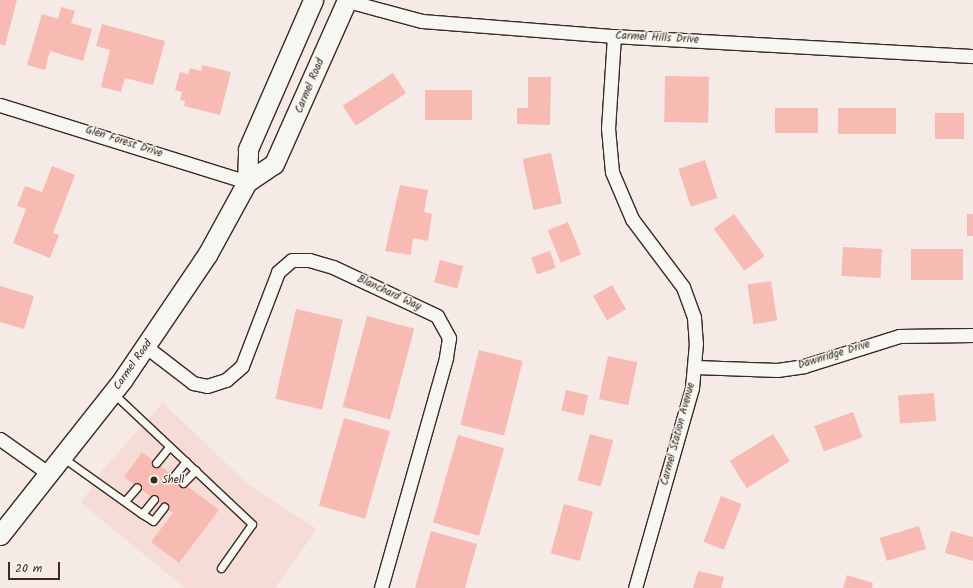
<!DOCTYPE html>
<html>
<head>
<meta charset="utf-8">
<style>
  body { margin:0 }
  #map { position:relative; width:973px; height:588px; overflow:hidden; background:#f6eae6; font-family:Kalam,sans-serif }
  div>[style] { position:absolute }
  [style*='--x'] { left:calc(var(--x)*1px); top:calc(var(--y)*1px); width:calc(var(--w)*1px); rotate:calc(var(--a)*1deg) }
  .built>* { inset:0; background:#f6dcd7 }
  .building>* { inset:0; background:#f7bbb4; transform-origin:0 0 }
  .roads { filter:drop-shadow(1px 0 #3b2a1e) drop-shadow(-1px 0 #3b2a1e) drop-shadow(0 1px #3b2a1e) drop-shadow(0 -1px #3b2a1e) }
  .service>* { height:7px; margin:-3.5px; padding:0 3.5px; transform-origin:3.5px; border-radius:3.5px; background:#f6f6f2 }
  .minor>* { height:13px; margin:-6.5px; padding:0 6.5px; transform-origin:6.5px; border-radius:6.5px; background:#f6f6f2 }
  .secondary>* { height:19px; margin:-9.5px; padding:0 9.5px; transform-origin:9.5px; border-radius:9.5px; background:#f6f6f2 }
  .dots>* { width:11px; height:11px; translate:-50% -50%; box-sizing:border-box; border:2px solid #f6f6f2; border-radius:50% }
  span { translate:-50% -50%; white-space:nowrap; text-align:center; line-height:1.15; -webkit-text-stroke:3px #f6f6f2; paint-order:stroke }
  .street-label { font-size:11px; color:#3b2a1e }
  .poi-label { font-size:11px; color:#3b2a1e }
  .left { translate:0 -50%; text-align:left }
  .scale { position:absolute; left:8px; top:562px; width:52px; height:18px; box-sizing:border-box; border:2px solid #3b2a1e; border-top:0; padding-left:5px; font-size:12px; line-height:14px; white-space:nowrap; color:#3b2a1e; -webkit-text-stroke:3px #f6f6f2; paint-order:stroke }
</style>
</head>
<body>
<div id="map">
  <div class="built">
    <div style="clip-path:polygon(163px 403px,248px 484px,317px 529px,275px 588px,185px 588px,81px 503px,104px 468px)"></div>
  </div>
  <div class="building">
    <div style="clip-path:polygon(0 0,17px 0,5px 46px,0 44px)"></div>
    <div style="clip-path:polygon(61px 7px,75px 11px,71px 23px,92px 29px,83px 61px,50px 51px,45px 70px,27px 65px,42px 14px,58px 19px)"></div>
    <div style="clip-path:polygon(102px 24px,165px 41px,153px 85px,125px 78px,121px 92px,101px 87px,110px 50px,96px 46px)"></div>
    <div style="clip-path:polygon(202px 65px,231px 72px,220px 115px,184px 106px,185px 101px,180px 100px,182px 92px,175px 90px,180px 72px,188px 74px,190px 68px,201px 71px)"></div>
    <div style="left:393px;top:73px;width:24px;height:60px;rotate:57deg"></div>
    <div style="left:665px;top:76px;width:44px;height:46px;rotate:1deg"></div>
    <div style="clip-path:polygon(528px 77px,551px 77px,550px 125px,517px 124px,517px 108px,528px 108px)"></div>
    <div style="left:425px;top:90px;width:47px;height:30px"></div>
    <div style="left:775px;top:108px;width:43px;height:25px"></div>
    <div style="left:838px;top:108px;width:58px;height:26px"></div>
    <div style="left:935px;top:113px;width:29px;height:26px"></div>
    <div style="left:551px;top:153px;width:52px;height:29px;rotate:78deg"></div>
    <div style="left:705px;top:160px;width:40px;height:28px;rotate:72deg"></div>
    <div style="clip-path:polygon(52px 166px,75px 175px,53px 233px,59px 235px,50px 258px,13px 243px,26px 209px,17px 206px,25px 186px,42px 192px)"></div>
    <div style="clip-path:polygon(400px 185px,428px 190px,424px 212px,432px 214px,428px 241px,413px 238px,411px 255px,385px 251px)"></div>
    <div style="left:734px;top:214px;width:52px;height:25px;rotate:54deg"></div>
    <div style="left:967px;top:214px;width:6px;height:22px"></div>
    <div style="left:568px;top:222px;width:35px;height:22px;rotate:68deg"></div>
    <div style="left:843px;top:247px;width:39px;height:29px;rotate:3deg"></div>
    <div style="left:911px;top:249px;width:52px;height:31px"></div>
    <div style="left:550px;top:251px;width:18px;height:20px;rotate:71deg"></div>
    <div style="left:440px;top:260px;width:24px;height:23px;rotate:15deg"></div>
    <div style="left:771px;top:281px;width:40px;height:24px;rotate:81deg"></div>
    <div style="left:612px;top:285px;width:28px;height:22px;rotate:60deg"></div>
    <div style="clip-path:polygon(0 286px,34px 296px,24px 329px,0 322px)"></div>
    <div style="left:296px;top:309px;width:48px;height:92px;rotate:13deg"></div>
    <div style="left:367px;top:316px;width:49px;height:94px;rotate:15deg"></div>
    <div style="left:479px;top:350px;width:45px;height:77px;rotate:14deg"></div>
    <div style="left:608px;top:356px;width:30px;height:44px;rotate:12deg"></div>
    <div style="left:566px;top:390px;width:23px;height:21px;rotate:13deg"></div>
    <div style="left:934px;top:393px;width:28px;height:36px;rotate:86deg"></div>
    <div style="left:853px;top:412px;width:27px;height:41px;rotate:70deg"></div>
    <div style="left:344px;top:418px;width:48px;height:91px;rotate:16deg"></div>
    <div style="left:590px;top:434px;width:24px;height:48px;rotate:15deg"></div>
    <div style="left:773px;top:434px;width:32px;height:51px;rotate:58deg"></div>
    <div style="left:458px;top:435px;width:48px;height:91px;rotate:16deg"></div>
    <div style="clip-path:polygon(142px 452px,219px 510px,179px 563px,151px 542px,173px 513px,124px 477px)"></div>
    <div style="left:721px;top:496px;width:22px;height:49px;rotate:21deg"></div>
    <div style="left:564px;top:504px;width:30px;height:51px;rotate:15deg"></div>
    <div style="left:919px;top:526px;width:24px;height:41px;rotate:73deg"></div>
    <div style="clip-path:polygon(431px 531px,477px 544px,465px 588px,415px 588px)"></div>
    <div style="clip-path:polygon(951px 531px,973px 537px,973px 561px,945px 553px)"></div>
    <div style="clip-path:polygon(698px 571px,724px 577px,721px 588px,693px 588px)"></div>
    <div style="clip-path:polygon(847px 575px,873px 583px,872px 588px,843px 588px)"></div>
  </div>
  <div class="roads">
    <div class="service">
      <div style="--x:113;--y:393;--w:191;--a:43.3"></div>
      <div style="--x:252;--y:524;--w:54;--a:125.2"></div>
      <div style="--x:62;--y:457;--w:98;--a:35.5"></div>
      <div style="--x:142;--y:514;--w:19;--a:-51"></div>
      <div style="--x:156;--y:463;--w:21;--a:-51"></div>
      <div style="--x:174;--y:476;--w:19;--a:-51"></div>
      <div style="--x:183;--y:483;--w:18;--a:-45"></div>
      <div style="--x:125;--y:501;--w:18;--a:-49"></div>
      <div style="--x:142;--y:514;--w:13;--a:32"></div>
      <div style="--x:153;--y:521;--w:18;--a:-52"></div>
    </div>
    <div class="minor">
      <div style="--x:344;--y:0;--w:81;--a:15.1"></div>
      <div style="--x:422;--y:21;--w:193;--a:4.5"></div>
      <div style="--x:614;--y:36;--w:360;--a:3.2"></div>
      <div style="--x:614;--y:36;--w:92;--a:93.7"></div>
      <div style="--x:608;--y:128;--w:44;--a:84.8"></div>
      <div style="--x:612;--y:172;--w:51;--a:66.9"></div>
      <div style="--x:632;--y:219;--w:85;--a:53.1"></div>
      <div style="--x:683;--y:287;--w:32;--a:70"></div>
      <div style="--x:694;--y:317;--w:26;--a:86"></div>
      <div style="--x:696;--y:343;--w:45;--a:95.1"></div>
      <div style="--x:692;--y:388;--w:208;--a:105.9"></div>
      <div style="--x:0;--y:105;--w:259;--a:17.3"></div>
      <div style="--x:145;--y:346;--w:61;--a:37.6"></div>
      <div style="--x:193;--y:383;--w:14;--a:12"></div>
      <div style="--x:207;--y:386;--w:20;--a:-18"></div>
      <div style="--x:226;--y:380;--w:21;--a:-41"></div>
      <div style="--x:242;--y:366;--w:101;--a:-69"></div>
      <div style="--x:278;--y:272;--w:18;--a:-41"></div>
      <div style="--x:292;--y:260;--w:17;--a:0"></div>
      <div style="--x:309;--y:260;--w:25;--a:16"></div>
      <div style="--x:333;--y:267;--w:115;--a:25.2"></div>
      <div style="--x:437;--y:316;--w:25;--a:61"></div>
      <div style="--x:449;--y:338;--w:20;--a:99"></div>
      <div style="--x:446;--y:358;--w:239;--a:105.8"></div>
      <div style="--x:695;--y:367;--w:82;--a:2.1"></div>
      <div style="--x:777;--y:370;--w:27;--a:-8"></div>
      <div style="--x:804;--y:366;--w:100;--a:-17.5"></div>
      <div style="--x:899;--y:336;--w:74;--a:-0.8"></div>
      <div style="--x:0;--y:439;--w:59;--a:35.3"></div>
    </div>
    <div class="secondary">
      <div style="--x:247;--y:182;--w:33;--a:-88"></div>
      <div style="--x:248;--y:149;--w:163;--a:-66.4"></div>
      <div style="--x:0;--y:535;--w:199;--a:-51.7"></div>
      <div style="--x:123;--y:379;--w:150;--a:-55.9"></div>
      <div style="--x:207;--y:255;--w:83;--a:-61.3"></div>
      <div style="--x:247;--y:182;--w:32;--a:-34"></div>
      <div style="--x:274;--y:164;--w:180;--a:-66"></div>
    </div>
  </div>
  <div class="dots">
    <div style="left:154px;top:480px;background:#3b2a1e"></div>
  </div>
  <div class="street-label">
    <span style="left:657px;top:38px;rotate:3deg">Carmel Hills Drive</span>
    <span style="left:310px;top:86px;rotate:-67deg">Carmel Road</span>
    <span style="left:124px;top:142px;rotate:18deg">Glen Forest Drive</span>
    <span style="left:389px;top:293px;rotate:25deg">Blanchard Way</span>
    <span style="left:834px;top:355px;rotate:-17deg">Dawnridge Drive</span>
    <span style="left:133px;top:365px;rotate:-55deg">Carmel Road</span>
    <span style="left:678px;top:434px;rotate:-75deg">Carmel Station Avenue</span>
  </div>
  <div class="poi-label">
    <span class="left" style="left:162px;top:480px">Shell</span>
  </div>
  <div class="scale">20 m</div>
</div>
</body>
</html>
